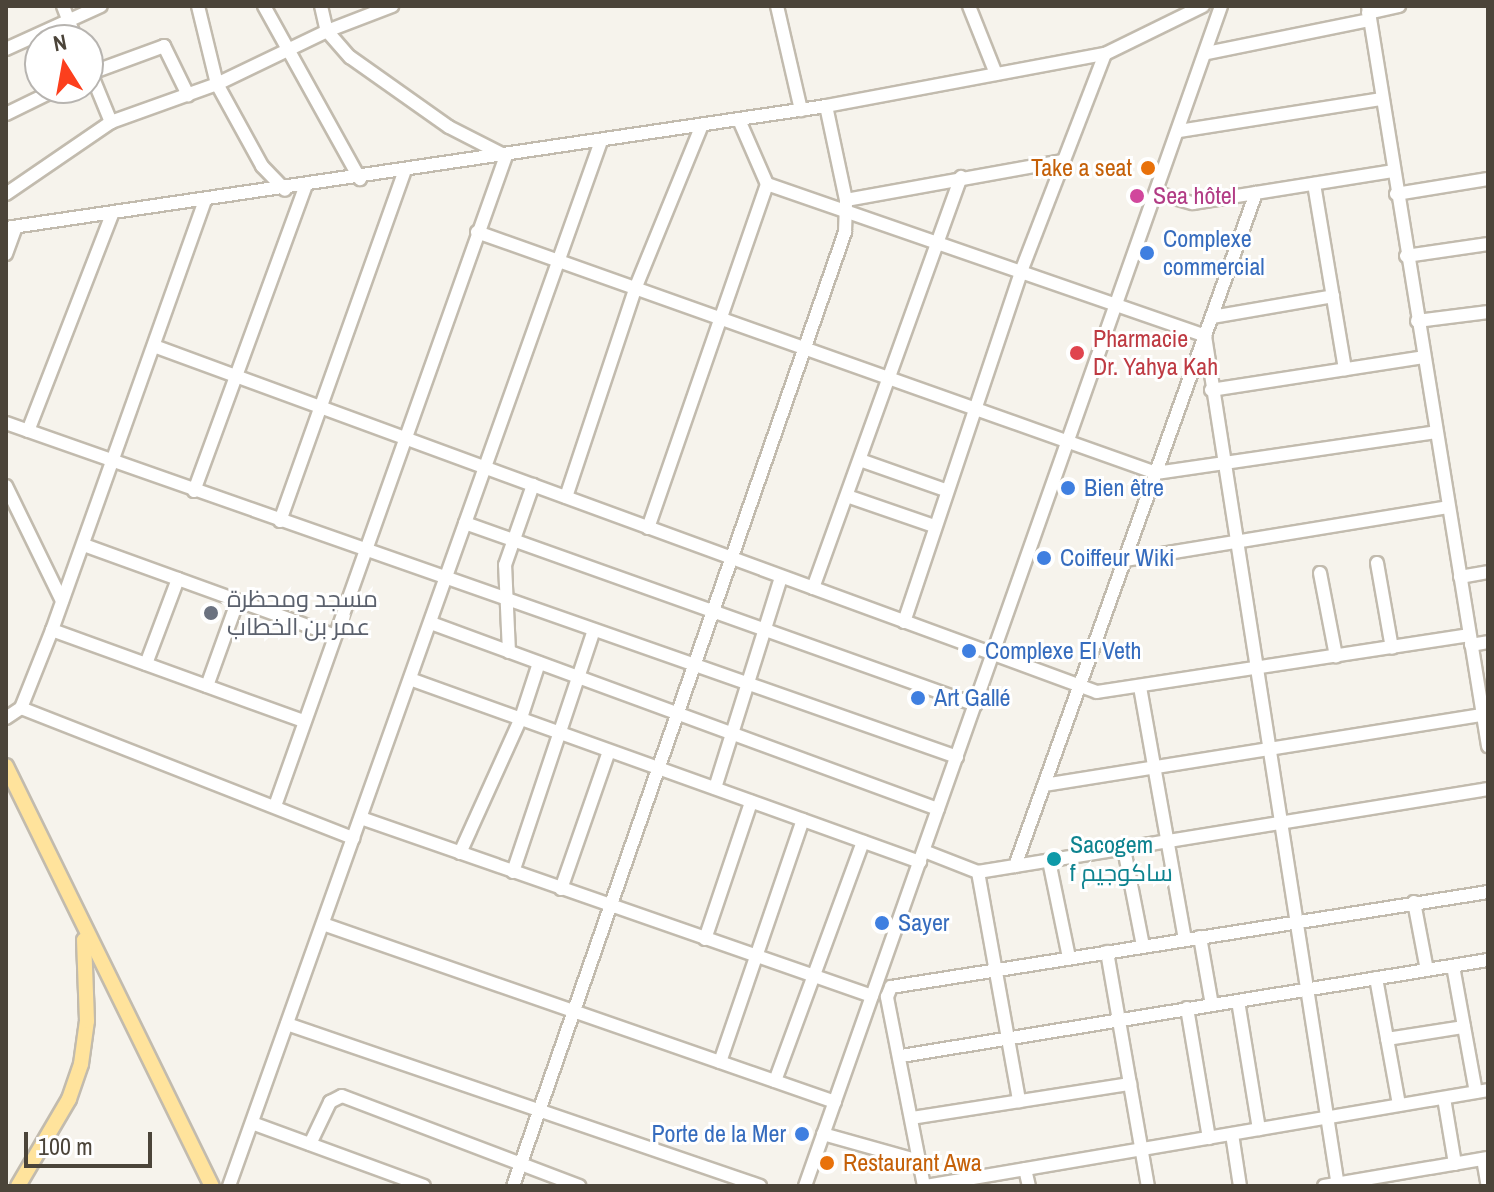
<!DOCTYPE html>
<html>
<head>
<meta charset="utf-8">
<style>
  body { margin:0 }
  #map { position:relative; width:1494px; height:1192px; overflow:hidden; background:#f6f3ec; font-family:"Archivo Narrow",Cairo,sans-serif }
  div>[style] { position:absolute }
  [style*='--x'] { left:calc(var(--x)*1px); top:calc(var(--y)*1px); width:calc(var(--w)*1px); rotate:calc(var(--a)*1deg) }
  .roads { filter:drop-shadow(2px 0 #c2bbae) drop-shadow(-2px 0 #c2bbae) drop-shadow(0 2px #c2bbae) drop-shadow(0 -2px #c2bbae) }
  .minor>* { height:12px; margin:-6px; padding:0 6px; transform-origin:6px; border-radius:6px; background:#fff }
  .major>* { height:14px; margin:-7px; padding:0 7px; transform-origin:7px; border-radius:7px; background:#ffe39c }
  .dots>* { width:22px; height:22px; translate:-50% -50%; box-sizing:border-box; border:4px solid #fff; border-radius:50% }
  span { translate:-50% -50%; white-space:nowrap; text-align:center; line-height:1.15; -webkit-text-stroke:6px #fff; paint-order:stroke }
  .food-label { font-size:24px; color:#c56008 }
  .right { translate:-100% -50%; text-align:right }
  .left { translate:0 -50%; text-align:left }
  .hotel-label { font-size:24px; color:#b23c85 }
  .shop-label { font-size:24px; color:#366cbe }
  .health-label { font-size:24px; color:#be3a42 }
  .worship-label { font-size:24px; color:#5b616d }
  .culture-label { font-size:24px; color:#0d838f }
  .frame { position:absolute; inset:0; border:8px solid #4b4439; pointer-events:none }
  .north { position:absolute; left:24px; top:24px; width:80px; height:80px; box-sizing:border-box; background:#fff; border:2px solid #b7b4b0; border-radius:50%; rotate:349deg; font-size:22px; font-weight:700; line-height:32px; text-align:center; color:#4b4439 }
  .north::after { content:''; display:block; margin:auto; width:28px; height:36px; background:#fc3f1d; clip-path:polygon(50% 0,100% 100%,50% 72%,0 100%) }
  .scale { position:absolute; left:24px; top:1132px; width:128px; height:36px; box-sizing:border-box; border:4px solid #4b4439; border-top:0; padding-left:10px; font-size:24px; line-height:28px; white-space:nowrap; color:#4b4439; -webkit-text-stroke:6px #fff; paint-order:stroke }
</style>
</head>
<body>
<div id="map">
  <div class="roads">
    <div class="minor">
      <div style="--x:63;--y:6;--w:36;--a:69"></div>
      <div style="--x:198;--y:6;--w:80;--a:76.3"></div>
      <div style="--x:217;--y:84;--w:122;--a:-25.7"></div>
      <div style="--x:327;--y:31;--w:35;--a:49"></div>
      <div style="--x:350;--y:57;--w:121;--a:35.3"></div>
      <div style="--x:449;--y:127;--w:64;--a:27"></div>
      <div style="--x:264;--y:6;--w:198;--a:61"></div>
      <div style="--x:321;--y:6;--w:26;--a:77"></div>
      <div style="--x:327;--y:31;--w:70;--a:-21"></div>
      <div style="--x:777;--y:6;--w:107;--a:77"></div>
      <div style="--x:969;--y:6;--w:73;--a:68.3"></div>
      <div style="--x:1368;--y:6;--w:750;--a:80.79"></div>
      <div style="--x:1368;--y:13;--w:32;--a:-13"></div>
      <div style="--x:6;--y:49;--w:104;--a:-24.4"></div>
      <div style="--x:1207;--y:53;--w:165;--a:-11.5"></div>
      <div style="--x:88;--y:66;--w:61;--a:67.7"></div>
      <div style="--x:111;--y:122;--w:113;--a:-19.7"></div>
      <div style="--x:217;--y:84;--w:94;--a:61.2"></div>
      <div style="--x:262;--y:166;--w:33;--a:46"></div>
      <div style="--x:88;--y:74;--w:81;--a:-20.2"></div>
      <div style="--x:164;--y:46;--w:55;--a:63.9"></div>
      <div style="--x:6;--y:114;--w:59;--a:-26.1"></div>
      <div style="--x:1179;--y:131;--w:204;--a:-9"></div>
      <div style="--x:767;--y:184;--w:464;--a:19.1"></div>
      <div style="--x:1205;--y:336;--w:860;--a:81.11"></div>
      <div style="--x:1314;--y:184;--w:188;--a:80.5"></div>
      <div style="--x:1157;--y:193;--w:37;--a:16"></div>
      <div style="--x:1193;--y:203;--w:202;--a:-9.1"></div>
      <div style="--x:6;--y:194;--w:127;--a:-34.4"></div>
      <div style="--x:1396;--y:194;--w:93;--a:-9.3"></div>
      <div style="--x:846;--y:200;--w:219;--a:-10.2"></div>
      <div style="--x:6;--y:228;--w:829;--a:-8.46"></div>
      <div style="--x:826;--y:106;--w:284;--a:-10.6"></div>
      <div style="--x:1105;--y:54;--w:109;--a:-26.1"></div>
      <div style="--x:477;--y:232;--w:721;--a:19.54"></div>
      <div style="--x:1156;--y:473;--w:283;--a:-8.3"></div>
      <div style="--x:6;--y:254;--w:29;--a:-70"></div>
      <div style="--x:1406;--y:256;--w:83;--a:-8.3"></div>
      <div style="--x:1212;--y:317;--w:123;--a:-9.8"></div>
      <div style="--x:1417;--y:321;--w:72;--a:-7.2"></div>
      <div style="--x:154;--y:346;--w:1004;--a:20.15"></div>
      <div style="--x:1097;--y:692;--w:376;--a:-8.7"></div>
      <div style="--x:1211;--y:390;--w:215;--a:-8.8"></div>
      <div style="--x:6;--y:423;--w:1008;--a:19.35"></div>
      <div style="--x:28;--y:431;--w:233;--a:-68.8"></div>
      <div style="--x:860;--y:460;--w:90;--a:19.4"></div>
      <div style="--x:6;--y:486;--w:128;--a:64"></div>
      <div style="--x:194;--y:491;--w:323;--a:-69.9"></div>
      <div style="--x:847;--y:496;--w:92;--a:19"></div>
      <div style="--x:566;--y:497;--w:219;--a:-71.6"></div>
      <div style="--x:635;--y:289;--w:175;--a:-67.8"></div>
      <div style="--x:280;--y:521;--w:370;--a:-70.4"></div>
      <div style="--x:465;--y:523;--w:542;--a:19.6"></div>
      <div style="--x:648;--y:528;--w:364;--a:-70.9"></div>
      <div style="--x:767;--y:184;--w:70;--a:-113.6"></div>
      <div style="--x:84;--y:545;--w:265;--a:19.9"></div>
      <div style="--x:1125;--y:560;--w:327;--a:-9.3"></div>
      <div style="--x:1377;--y:563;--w:86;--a:80"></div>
      <div style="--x:1320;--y:573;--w:85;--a:79.1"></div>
      <div style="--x:1460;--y:577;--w:28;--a:-10"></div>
      <div style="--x:813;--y:588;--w:437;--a:-70.2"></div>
      <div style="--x:904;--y:622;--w:372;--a:-71.5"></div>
      <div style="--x:1022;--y:269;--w:230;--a:-68.9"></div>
      <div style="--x:431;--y:623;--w:540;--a:20.15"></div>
      <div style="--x:52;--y:630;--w:267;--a:19.9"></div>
      <div style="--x:1471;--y:645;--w:17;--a:-10"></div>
      <div style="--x:509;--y:652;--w:87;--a:-92.6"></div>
      <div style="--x:505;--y:565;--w:85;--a:-70.7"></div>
      <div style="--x:146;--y:664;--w:91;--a:-69.4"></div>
      <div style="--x:410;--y:679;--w:542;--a:19.74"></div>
      <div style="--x:207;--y:686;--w:91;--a:-70.2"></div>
      <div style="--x:1140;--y:687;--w:256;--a:79.9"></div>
      <div style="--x:21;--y:708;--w:357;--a:21.4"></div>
      <div style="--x:6;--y:718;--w:18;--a:-34"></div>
      <div style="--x:21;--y:708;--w:84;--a:-68.3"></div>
      <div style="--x:52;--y:630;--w:455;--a:-70.4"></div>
      <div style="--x:1044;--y:785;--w:445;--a:-9.1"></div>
      <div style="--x:715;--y:788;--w:221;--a:-72.6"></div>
      <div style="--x:275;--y:806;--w:690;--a:-70.44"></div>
      <div style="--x:361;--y:818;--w:541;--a:19.21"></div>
      <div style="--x:1124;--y:849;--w:99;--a:78.9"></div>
      <div style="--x:924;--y:851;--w:58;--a:21.3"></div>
      <div style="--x:978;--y:872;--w:517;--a:-9.24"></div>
      <div style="--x:460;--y:853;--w:148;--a:-65.7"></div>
      <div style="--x:521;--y:718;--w:58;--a:-71.9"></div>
      <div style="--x:1049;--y:861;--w:99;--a:78.3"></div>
      <div style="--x:1015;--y:866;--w:715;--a:-70.3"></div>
      <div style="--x:513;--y:872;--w:255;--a:-71.5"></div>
      <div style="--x:978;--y:872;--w:233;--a:79.8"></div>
      <div style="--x:561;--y:889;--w:146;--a:-70.8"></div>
      <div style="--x:1414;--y:902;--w:69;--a:79.2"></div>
      <div style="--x:323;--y:924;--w:542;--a:19.17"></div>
      <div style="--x:1200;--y:937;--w:69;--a:80"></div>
      <div style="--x:705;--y:939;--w:145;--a:-71.4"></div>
      <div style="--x:1107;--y:952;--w:238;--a:80.1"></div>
      <div style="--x:1453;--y:966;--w:128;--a:79.7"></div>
      <div style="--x:1376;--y:978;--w:129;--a:79.7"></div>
      <div style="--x:1238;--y:1001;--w:130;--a:80.7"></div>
      <div style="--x:1187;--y:1008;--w:132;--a:80.4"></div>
      <div style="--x:287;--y:1024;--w:500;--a:18.9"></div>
      <div style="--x:1387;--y:1039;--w:78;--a:-8.9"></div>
      <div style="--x:901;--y:1056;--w:595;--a:-9.29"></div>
      <div style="--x:720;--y:1062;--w:256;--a:-71.1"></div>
      <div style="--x:775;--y:1081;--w:255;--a:-69.8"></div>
      <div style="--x:1444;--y:1098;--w:67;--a:80.5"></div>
      <div style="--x:912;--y:1118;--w:221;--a:-8.9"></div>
      <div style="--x:252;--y:1123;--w:183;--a:20.1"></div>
      <div style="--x:823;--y:1134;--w:101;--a:15.6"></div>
      <div style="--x:1232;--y:1134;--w:53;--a:81.3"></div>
      <div style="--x:310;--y:1144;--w:47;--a:-64.5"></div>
      <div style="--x:330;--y:1102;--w:13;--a:-27"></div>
      <div style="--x:342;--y:1096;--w:254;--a:20.8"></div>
      <div style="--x:1483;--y:1159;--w:27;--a:80"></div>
      <div style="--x:1025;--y:1169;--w:17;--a:77"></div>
      <div style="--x:229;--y:1186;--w:1106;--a:-70.4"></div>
      <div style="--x:513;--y:1186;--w:1010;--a:-70.81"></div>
      <div style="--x:845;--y:232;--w:32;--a:-88"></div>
      <div style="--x:846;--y:200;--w:96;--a:-102"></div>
      <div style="--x:805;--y:1186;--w:1251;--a:-70.58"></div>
      <div style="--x:924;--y:1186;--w:193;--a:-101.1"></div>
      <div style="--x:887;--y:997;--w:11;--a:-68"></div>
      <div style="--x:891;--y:987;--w:605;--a:-9.04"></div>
      <div style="--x:926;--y:1186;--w:570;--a:-9.69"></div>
      <div style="--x:1324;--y:1186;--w:166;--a:-9.7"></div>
    </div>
    <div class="major">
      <div style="--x:6;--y:766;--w:468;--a:63.9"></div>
      <div style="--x:18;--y:1186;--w:101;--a:-59.6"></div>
      <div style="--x:69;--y:1099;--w:37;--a:-71"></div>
      <div style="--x:81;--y:1064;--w:43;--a:-82.1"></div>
      <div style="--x:87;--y:1021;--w:81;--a:-92.1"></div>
    </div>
  </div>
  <div class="dots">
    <div style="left:1148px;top:168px;background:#e8710a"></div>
    <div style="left:1137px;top:196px;background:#d1479c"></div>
    <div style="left:1147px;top:253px;background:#3f7fe0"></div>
    <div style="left:1077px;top:353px;background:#e0444e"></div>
    <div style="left:1068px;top:488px;background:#3f7fe0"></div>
    <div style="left:1044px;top:558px;background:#3f7fe0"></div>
    <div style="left:211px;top:613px;background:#6b7280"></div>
    <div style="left:969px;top:651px;background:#3f7fe0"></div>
    <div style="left:918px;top:698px;background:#3f7fe0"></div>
    <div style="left:1054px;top:859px;background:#0f9aa8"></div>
    <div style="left:882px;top:923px;background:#3f7fe0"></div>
    <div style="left:802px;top:1134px;background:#3f7fe0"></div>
    <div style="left:827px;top:1163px;background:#e8710a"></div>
  </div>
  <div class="food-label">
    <span class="right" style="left:1132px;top:168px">Take a seat</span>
    <span class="left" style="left:843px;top:1163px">Restaurant Awa</span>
  </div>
  <div class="hotel-label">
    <span class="left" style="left:1153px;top:196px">Sea hôtel</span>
  </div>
  <div class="shop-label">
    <span class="left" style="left:1163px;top:253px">Complexe<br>commercial</span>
    <span class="left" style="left:1084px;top:488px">Bien être</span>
    <span class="left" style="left:1060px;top:558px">Coiffeur Wiki</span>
    <span class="left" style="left:985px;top:651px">Complexe El Veth</span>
    <span class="left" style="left:934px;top:698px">Art Gallé</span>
    <span class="left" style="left:898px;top:923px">Sayer</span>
    <span class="right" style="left:786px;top:1134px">Porte de la Mer</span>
  </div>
  <div class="health-label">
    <span class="left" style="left:1093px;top:353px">Pharmacie<br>Dr. Yahya Kah</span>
  </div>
  <div class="worship-label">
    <span class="left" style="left:227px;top:613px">مسجد ومحظرة<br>عمر بن الخطاب</span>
  </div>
  <div class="culture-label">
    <span class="left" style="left:1070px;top:859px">Sacogem<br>f ساكوجيم</span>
  </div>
  <div class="frame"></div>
  <div class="north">N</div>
  <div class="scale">100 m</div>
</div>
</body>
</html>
